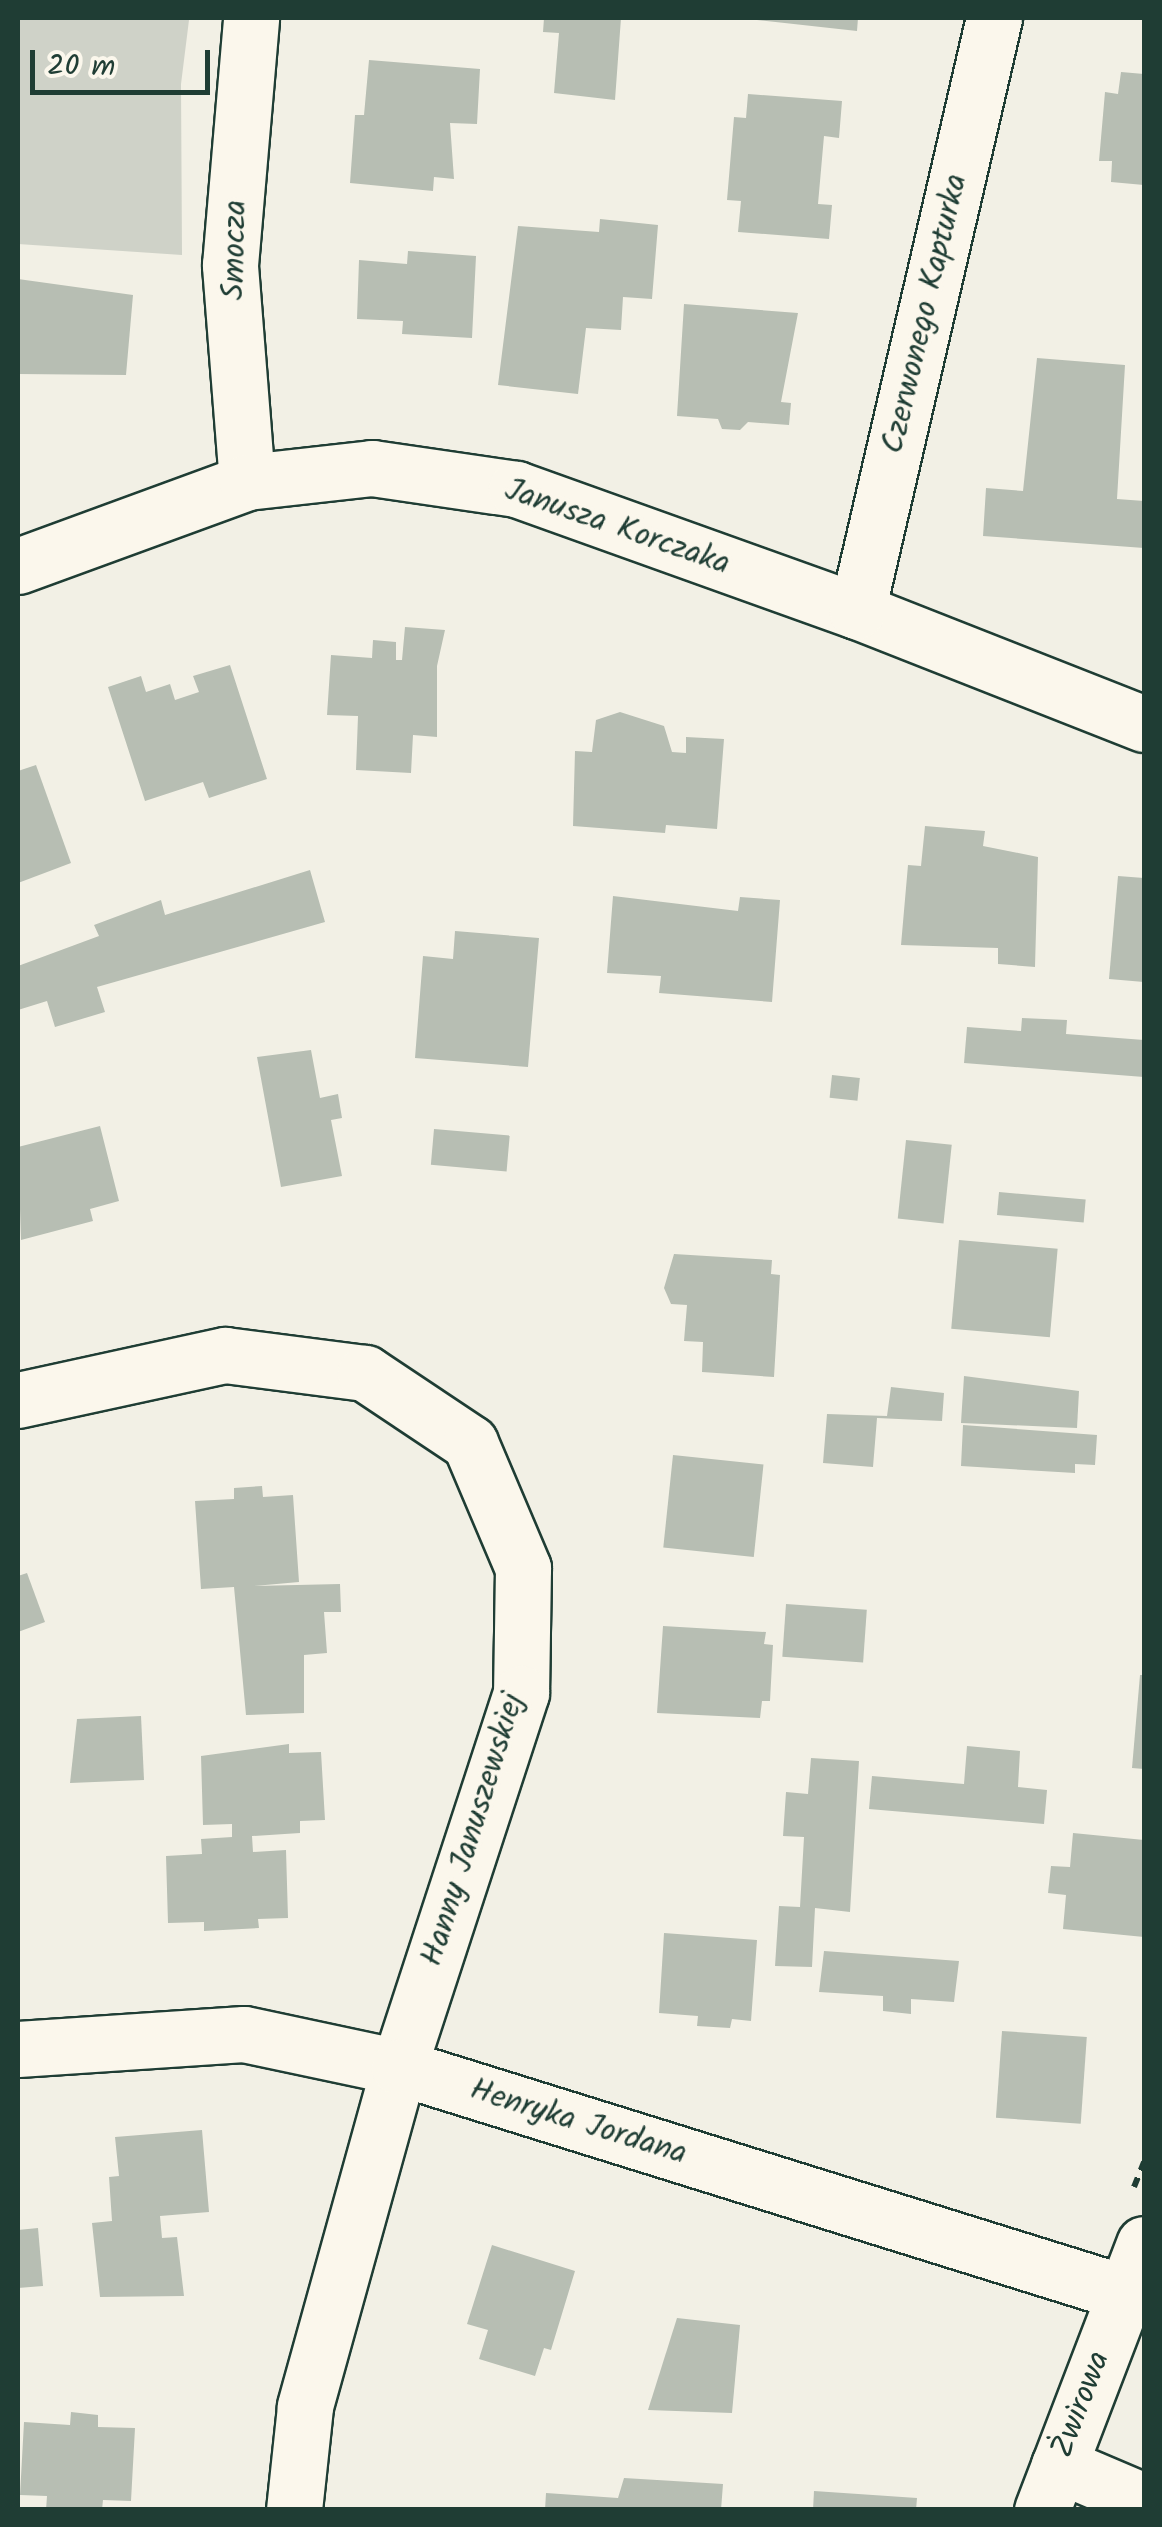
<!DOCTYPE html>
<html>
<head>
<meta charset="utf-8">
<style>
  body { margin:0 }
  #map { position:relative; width:1162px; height:2527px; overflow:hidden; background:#f2f0e5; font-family:Kalam,sans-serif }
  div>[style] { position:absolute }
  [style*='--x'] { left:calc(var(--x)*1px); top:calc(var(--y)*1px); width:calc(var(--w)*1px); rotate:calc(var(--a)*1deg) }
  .green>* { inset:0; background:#cfd2c8 }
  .building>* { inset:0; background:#b7beb3; transform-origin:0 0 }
  .path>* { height:6px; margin-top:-3px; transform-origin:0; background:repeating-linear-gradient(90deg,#1f3d34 0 10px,transparent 0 18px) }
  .roads { filter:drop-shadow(2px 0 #1f3d34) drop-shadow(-2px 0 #1f3d34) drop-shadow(0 2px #1f3d34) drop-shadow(0 -2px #1f3d34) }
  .minor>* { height:55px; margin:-27.5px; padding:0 27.5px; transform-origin:27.5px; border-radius:27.5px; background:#fbf7ec }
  span { translate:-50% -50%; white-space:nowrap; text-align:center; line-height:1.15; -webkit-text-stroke:8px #fbf7ec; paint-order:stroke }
  .street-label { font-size:32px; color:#1f3d34 }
  .frame { position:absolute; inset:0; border:20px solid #1f3d34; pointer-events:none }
  .scale { position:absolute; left:30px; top:50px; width:180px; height:45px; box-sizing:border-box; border:5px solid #1f3d34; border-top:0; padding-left:12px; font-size:30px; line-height:35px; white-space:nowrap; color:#1f3d34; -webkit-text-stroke:8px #fbf7ec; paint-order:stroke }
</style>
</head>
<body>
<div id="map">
  <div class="green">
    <div style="clip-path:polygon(18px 18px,189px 20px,181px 84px,182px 255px,18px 244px)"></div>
  </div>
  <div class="building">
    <div style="clip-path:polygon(544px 18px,621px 18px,615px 100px,554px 93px,559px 33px,543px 32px)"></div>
    <div style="clip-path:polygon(738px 18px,858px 18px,857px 31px)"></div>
    <div style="clip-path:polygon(369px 60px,480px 69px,477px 124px,450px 123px,454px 179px,434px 177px,433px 191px,350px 183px,355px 115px,364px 115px)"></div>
    <div style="clip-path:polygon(1121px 72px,1144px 74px,1144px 185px,1111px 182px,1112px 161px,1099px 161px,1105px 92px,1118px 94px)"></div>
    <div style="clip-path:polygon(748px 94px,842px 101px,839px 138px,824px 136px,818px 204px,832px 205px,829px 239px,738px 232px,741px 201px,727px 200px,734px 117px,746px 118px)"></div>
    <div style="clip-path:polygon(600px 219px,658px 225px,652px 299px,623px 297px,621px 330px,586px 328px,578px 394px,498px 385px,518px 226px,599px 232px)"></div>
    <div style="clip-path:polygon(408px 251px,476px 256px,472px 338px,402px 334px,403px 321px,357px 319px,359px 260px,407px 264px)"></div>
    <div style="clip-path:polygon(18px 279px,133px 295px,126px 375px,18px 374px)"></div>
    <div style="clip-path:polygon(684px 304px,798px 313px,781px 402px,791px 403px,789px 425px,748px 422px,740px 430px,722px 429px,718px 419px,677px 416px)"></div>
    <div style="clip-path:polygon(1037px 358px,1125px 365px,1117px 499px,1144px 501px,1144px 548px,983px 536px,986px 488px,1023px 491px)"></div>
    <div style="clip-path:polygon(405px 627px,445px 630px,437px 666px,437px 737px,413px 735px,411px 773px,356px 770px,358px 716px,327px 715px,331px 655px,372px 658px,373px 640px,396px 642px,396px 660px,402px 660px)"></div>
    <div style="clip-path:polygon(230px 665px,267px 779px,209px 798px,203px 782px,145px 801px,108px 687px,141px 676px,146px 692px,170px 684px,175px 700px,199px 692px,193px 676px)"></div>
    <div style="clip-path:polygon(620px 712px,664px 726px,672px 752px,686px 753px,686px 737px,724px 739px,717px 829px,666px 825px,665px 833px,573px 826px,575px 751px,592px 752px,596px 720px)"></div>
    <div style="clip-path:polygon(36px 765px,71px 863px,18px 883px,18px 771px)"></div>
    <div style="clip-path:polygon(925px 826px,985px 831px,983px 846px,1038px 857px,1035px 967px,998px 964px,998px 948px,901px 945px,908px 865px,921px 866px)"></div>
    <div style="clip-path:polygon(310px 870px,325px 922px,97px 987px,105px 1012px,55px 1027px,47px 1001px,18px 1010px,18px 966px,99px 936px,94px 925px,161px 900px,165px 915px)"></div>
    <div style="clip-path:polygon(1118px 876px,1144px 878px,1144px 982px,1109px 979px)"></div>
    <div style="clip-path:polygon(613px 896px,738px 911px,740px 897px,780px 900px,772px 1002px,659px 993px,661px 976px,607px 973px)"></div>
    <div style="clip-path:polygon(455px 931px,539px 938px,528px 1067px,415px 1058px,423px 956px,453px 959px)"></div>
    <div style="clip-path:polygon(1022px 1018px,1067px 1020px,1066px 1034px,1144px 1040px,1144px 1077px,964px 1063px,967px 1027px,1021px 1031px)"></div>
    <div style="clip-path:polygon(311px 1050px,320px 1098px,338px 1094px,342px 1118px,331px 1120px,342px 1176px,281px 1187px,257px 1057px)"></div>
    <div style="left:832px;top:1075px;width:28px;height:23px;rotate:6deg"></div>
    <div style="clip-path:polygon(100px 1126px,119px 1201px,90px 1209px,93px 1221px,21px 1240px,18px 1147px)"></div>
    <div style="left:434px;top:1129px;width:76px;height:36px;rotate:5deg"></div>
    <div style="left:906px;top:1140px;width:46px;height:79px;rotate:6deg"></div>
    <div style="left:999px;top:1192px;width:87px;height:23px;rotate:5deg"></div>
    <div style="left:959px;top:1240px;width:99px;height:89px;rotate:5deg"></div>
    <div style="clip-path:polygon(674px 1254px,772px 1260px,771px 1274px,780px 1275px,774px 1377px,702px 1372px,703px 1342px,684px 1341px,687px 1305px,671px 1304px,664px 1288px)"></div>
    <div style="clip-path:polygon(964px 1376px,1079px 1391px,1077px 1428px,961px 1423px)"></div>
    <div style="clip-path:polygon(891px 1387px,944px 1393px,942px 1421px,877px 1418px,873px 1467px,823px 1463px,827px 1414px,887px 1416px)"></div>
    <div style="clip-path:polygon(963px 1425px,1097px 1435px,1095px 1465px,1075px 1464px,1075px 1473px,961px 1466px)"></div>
    <div style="left:673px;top:1455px;width:91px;height:93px;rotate:6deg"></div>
    <div style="clip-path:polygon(262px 1486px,263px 1497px,293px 1495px,299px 1582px,254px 1586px,340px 1584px,341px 1612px,324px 1612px,327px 1653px,304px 1655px,304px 1713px,246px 1715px,234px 1587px,201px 1589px,195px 1501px,234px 1499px,234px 1488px)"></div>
    <div style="clip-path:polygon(27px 1573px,45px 1622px,18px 1632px,18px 1576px)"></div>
    <div style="left:786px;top:1604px;width:81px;height:53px;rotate:4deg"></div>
    <div style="clip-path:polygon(663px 1626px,766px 1632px,764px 1644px,773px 1645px,770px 1701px,762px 1701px,760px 1718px,657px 1713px)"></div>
    <div style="clip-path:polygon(1140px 1675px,1144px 1675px,1144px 1769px,1132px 1768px)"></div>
    <div style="clip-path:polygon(141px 1716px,144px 1780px,70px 1783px,77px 1719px)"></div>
    <div style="clip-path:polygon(289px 1744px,289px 1753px,321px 1752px,325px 1820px,300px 1821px,300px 1833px,252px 1836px,253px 1852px,286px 1850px,288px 1918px,258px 1919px,259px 1928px,204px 1931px,204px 1922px,168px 1923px,166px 1856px,202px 1854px,201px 1839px,232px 1837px,232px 1824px,203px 1825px,201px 1756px)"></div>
    <div style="clip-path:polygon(967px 1746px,1020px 1751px,1018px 1787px,1047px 1790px,1044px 1824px,869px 1809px,872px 1776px,964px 1784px)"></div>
    <div style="clip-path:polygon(811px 1758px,859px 1761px,850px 1912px,815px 1908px,812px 1967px,775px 1966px,779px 1906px,800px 1907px,804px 1837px,783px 1836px,786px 1792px,808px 1794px)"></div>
    <div style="clip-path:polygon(1073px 1833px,1144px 1840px,1144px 1937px,1063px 1929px,1066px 1895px,1048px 1893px,1051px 1866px,1070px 1867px)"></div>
    <div style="clip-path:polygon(664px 1933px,757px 1940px,751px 2021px,732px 2019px,730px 2028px,697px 2026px,698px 2016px,659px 2013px)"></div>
    <div style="clip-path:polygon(824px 1951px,959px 1961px,954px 2002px,911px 1999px,911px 2014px,883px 2011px,883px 1996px,819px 1992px)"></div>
    <div style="left:1002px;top:2031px;width:85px;height:87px;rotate:4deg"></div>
    <div style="clip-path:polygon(202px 2130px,209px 2212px,160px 2216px,162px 2238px,177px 2237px,184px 2296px,100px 2297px,92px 2223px,112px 2221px,109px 2177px,119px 2176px,115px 2137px)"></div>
    <div style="clip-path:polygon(38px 2228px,43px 2286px,18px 2288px,18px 2230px)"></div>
    <div style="clip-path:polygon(492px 2245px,575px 2271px,551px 2350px,544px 2348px,535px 2376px,479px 2359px,488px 2330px,467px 2324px)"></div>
    <div style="clip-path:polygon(677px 2318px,740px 2325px,732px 2413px,648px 2410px)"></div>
    <div style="clip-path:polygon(71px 2412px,98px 2415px,98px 2427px,135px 2428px,131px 2501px,103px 2500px,102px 2510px,46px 2510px,47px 2496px,20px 2495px,24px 2422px,70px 2425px)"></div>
    <div style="clip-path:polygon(624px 2478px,723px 2484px,721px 2510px,545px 2510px,546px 2493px,618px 2498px)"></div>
    <div style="clip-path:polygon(814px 2491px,917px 2498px,916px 2510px,813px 2510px)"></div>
  </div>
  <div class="path">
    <div style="--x:1134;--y:2187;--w:27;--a:-68"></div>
  </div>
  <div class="roads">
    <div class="minor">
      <div style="--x:247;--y:482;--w:218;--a:-94.5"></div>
      <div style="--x:230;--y:265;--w:248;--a:-85.1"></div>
      <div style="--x:18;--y:566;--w:244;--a:-20.1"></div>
      <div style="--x:247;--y:482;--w:126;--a:-6.4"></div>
      <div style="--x:372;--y:468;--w:146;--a:8.3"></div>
      <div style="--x:516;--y:489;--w:362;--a:19.7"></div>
      <div style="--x:857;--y:611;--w:308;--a:21.5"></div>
      <div style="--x:857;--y:611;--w:609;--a:-76.99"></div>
      <div style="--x:18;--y:1400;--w:212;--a:-12.3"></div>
      <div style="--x:225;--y:1355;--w:141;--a:7.3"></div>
      <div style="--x:365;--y:1373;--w:126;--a:33.7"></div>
      <div style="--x:470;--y:1443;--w:136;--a:67"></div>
      <div style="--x:523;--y:1568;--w:125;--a:90.9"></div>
      <div style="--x:521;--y:1693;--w:393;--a:108.1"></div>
      <div style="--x:399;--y:2067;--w:353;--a:105.5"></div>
      <div style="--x:305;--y:2407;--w:104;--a:96.1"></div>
      <div style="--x:18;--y:2049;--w:226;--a:-3.8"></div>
      <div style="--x:244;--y:2034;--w:158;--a:12"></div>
      <div style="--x:399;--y:2067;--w:760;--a:17.29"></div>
      <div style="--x:1059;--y:2465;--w:92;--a:23"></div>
      <div style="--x:1042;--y:2510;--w:285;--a:-69"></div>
    </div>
  </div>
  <div class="street-label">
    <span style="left:236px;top:250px;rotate:-89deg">Smocza</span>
    <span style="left:926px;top:314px;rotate:-77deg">Czerwonego Kapturka</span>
    <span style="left:617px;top:528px;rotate:19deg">Janusza Korczaka</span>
    <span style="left:474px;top:1830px;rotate:-73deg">Hanny Januszewskiej</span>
    <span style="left:578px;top:2123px;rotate:17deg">Henryka Jordana</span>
    <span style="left:1082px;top:2405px;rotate:-69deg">Żwirowa</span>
  </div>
  <div class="frame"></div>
  <div class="scale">20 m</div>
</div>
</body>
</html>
